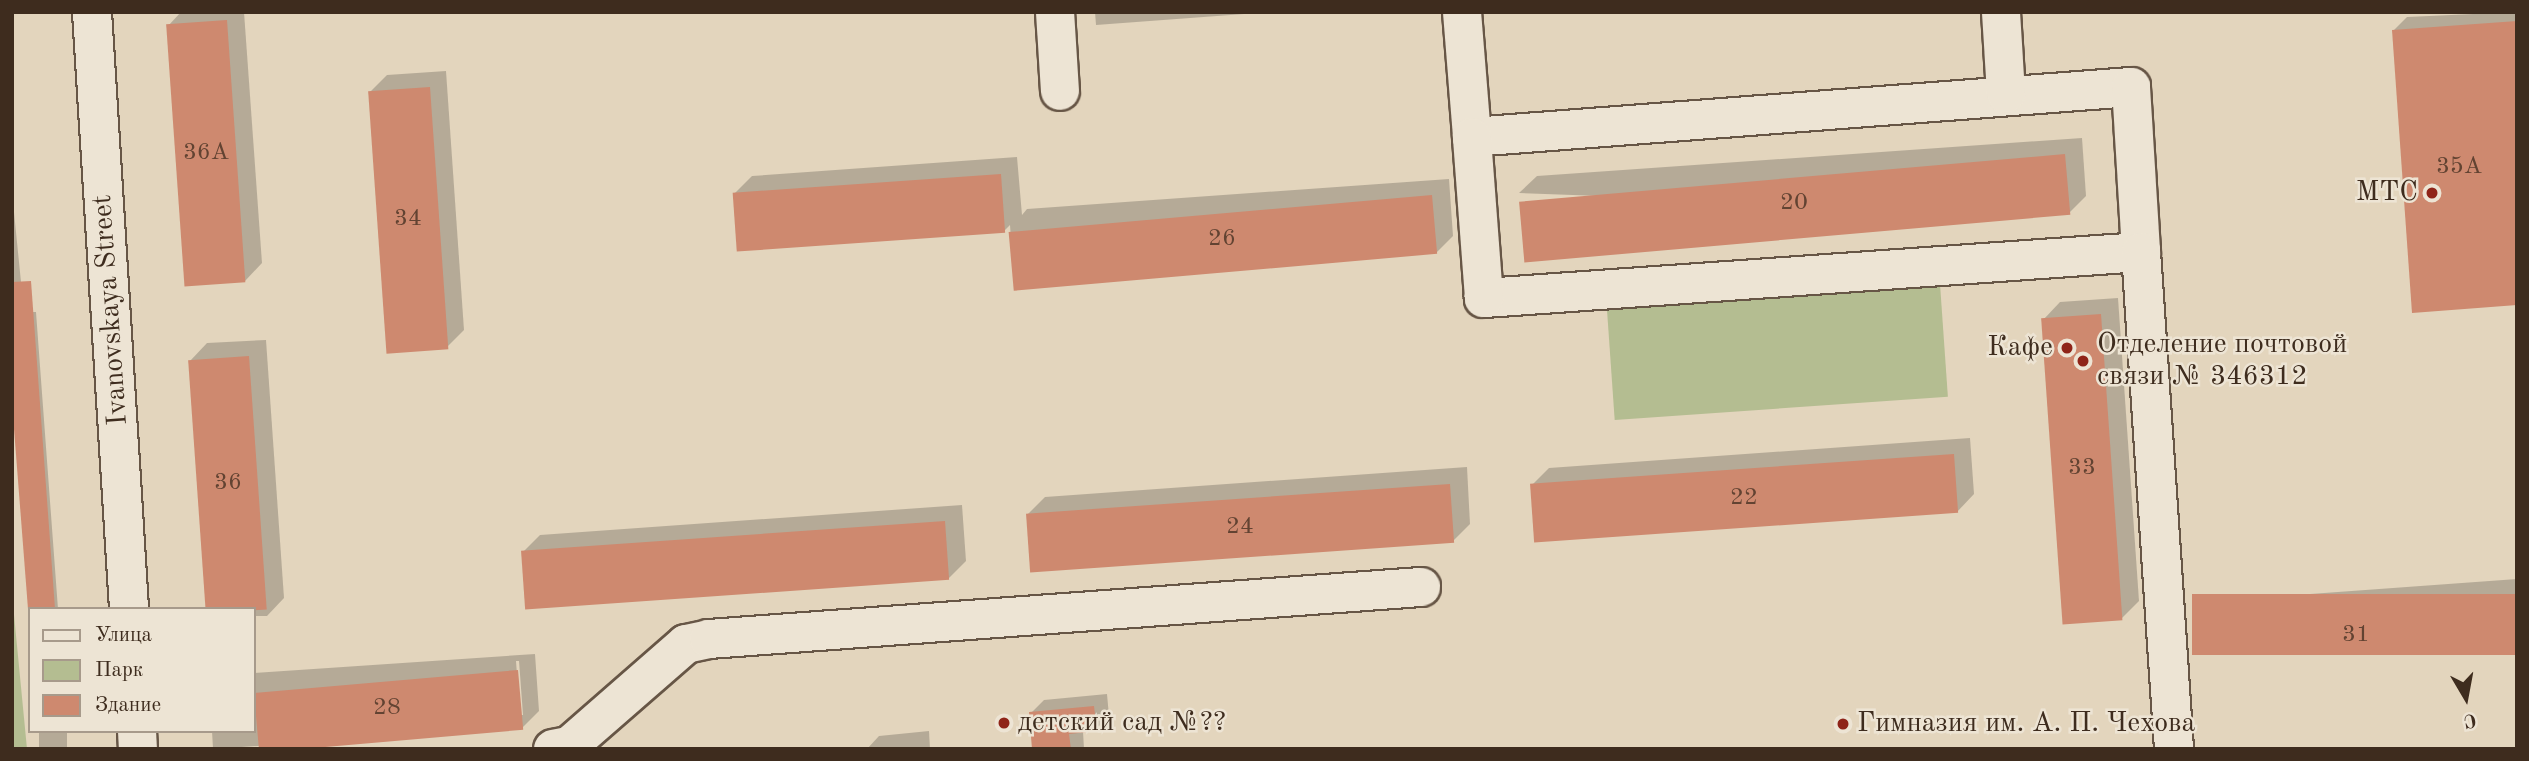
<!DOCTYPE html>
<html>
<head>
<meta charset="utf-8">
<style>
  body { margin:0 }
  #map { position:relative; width:2529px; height:761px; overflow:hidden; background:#e3d5bd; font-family:"Old Standard TT",serif }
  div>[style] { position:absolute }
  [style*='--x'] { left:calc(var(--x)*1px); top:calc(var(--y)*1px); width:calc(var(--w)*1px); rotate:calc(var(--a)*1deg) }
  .green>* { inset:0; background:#b4bd91; transform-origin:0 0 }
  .shadow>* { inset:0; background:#0003; transform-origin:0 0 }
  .building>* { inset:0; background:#ce896f; transform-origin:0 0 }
  .roads { filter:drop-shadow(2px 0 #675646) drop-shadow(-2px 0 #675646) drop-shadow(0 2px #675646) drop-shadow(0 -2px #675646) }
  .minor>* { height:38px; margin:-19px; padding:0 19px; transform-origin:19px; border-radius:19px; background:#ede4d4 }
  .dots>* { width:19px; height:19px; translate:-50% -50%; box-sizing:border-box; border:4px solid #ede4d4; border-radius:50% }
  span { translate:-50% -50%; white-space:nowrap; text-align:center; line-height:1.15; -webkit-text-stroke:5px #ede4d4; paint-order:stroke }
  .number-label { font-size:24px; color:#624332 }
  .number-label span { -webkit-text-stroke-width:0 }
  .poi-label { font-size:28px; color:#3e2c1e }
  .right { translate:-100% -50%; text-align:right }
  .left { translate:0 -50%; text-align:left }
  .street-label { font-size:28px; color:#3e2c1e }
  .frame { position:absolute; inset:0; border:14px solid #3e2c1e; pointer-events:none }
  .legend { position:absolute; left:28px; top:607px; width:228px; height:126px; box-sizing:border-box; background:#ede4d4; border:2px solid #a79a8b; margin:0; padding:9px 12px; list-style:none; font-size:21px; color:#3e2c1e }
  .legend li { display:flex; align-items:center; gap:14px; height:35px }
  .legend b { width:35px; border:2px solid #a79a8b }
  .north { position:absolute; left:2431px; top:663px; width:70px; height:70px; -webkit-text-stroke:5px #ede4d4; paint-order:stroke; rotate:170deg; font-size:19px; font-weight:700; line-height:28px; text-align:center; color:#3e2c1e }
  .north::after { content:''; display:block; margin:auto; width:24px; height:32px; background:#3e2c1e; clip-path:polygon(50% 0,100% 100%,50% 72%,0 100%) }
</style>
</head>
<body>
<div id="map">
  <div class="green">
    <div style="left:1940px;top:284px;width:113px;height:334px;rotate:86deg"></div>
    <div style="clip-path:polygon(12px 594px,27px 749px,12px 749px)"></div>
  </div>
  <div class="shadow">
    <div style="clip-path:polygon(181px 12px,244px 12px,262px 263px,245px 281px,168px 26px)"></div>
    <div style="clip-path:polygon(1095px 12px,1271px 12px,1096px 25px)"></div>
    <div style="clip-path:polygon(2517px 12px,2517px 304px,2394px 30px,2407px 17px)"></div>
    <div style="clip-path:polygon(446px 71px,464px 330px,447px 347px,370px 92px,387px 75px)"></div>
    <div style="clip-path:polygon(2082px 138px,2086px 196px,2069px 213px,1519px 193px,1537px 176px)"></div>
    <div style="clip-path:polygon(1017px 157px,1022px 215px,1027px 209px,1449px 179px,1453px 236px,1436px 253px,1014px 283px,1010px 225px,1004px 231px,735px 193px,752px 176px)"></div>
    <div style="clip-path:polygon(12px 192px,24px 312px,36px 312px,58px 609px,30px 610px,12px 380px)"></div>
    <div style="clip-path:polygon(2118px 298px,2139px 601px,2122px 618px,2043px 320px,2060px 302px)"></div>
    <div style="clip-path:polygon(266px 340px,284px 598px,267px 616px,254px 616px,190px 361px,207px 343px)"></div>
    <div style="clip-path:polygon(1970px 438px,1974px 494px,1957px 512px,1532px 485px,1549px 468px)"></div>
    <div style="clip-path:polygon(1467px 467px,1470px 524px,1453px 541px,1028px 514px,1045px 497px)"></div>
    <div style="clip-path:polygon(962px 505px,966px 561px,949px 578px,523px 552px,540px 535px)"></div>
    <div style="clip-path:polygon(2517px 579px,2517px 654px,2195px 618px,2212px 601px)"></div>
    <div style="clip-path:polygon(evenodd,535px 654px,539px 711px,522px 728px,213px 749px,212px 731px,254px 731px,254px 673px,535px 654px,516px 661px,519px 661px,523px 715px,520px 715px,516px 661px)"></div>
    <div style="clip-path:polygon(1107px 694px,1109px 716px,1096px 729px,1083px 731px,1084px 749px,1034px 749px,1031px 713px,1044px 700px)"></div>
    <div style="left:39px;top:731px;width:28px;height:18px"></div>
    <div style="clip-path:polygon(929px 731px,930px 749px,867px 749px,879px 736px)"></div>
  </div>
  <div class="building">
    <div style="left:227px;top:20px;width:263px;height:61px;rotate:86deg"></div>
    <div style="clip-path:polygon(2517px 21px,2517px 305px,2412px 313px,2392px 30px)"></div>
    <div style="left:430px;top:87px;width:263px;height:62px;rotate:86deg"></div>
    <div style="left:2065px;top:154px;width:61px;height:548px;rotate:85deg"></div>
    <div style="left:1001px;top:174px;width:59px;height:269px;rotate:86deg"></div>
    <div style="left:1432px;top:195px;width:59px;height:425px;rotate:85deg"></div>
    <div style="clip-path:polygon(31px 281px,55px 609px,28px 609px,12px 403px,12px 282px)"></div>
    <div style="left:2101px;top:314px;width:307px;height:60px;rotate:86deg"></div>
    <div style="left:249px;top:356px;width:254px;height:61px;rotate:86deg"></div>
    <div style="left:1954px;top:454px;width:59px;height:425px;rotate:86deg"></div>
    <div style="left:1450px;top:484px;width:59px;height:425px;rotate:86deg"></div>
    <div style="left:945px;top:521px;width:59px;height:425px;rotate:86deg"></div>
    <div style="left:2517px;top:594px;width:61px;height:325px;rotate:90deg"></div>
    <div style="left:518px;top:670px;width:60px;height:265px;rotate:85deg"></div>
    <div style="clip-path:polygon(1094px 706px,1097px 731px,1069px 734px,1071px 749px,1032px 749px,1029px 712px)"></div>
  </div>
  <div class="roads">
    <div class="minor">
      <div style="--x:92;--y:12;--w:598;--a:86.45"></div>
      <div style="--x:1055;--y:12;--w:79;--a:86.4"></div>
      <div style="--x:1462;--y:12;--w:125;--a:85.4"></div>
      <div style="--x:1472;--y:137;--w:661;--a:-4.34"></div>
      <div style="--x:2131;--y:87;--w:165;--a:86.5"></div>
      <div style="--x:2141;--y:252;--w:659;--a:175.99"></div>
      <div style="--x:1484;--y:298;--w:161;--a:-94.3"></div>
      <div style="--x:2001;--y:12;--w:82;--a:86.5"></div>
      <div style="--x:2141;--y:252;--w:498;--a:86.2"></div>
      <div style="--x:137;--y:731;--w:18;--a:87"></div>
      <div style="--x:553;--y:749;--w:16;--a:-11"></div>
      <div style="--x:569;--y:746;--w:155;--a:-41.1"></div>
      <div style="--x:686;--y:644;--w:24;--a:-12"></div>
      <div style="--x:709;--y:639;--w:714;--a:-4.18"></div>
    </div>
  </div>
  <div class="dots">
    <div style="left:2432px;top:193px;background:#8f2418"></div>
    <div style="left:2067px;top:348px;background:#8f2418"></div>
    <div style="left:2083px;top:361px;background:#8f2418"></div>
    <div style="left:1004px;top:723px;background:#8f2418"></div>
    <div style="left:1843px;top:724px;background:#8f2418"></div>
  </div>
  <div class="number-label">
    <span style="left:206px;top:154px">36А</span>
    <span style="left:2459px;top:168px">35А</span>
    <span style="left:1794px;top:204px">20</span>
    <span style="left:408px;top:220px">34</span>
    <span style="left:1222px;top:240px">26</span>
    <span style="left:2082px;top:469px">33</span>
    <span style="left:228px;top:484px">36</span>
    <span style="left:1744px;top:499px">22</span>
    <span style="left:1240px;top:528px">24</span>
    <span style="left:2356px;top:636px">31</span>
    <span style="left:387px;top:709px">28</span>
  </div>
  <div class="poi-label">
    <span class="right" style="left:2418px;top:193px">МТС</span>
    <span class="left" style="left:2097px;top:361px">Отделение почтовой<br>связи № 346312</span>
    <span class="right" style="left:2053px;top:348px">Кафе</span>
    <span class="left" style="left:1018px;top:723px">детский сад №??</span>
    <span class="left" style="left:1857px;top:724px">Гимназия им. А. П. Чехова</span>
  </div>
  <div class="street-label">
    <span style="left:111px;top:310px;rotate:-94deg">Ivanovskaya Street</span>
  </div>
  <div class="frame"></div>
  <ul class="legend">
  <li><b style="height:9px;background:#ede4d4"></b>Улица</li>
  <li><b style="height:19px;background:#b4bd91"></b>Парк</li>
  <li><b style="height:19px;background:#ce896f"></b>Здание</li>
  </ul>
  <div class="north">С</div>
</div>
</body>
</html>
